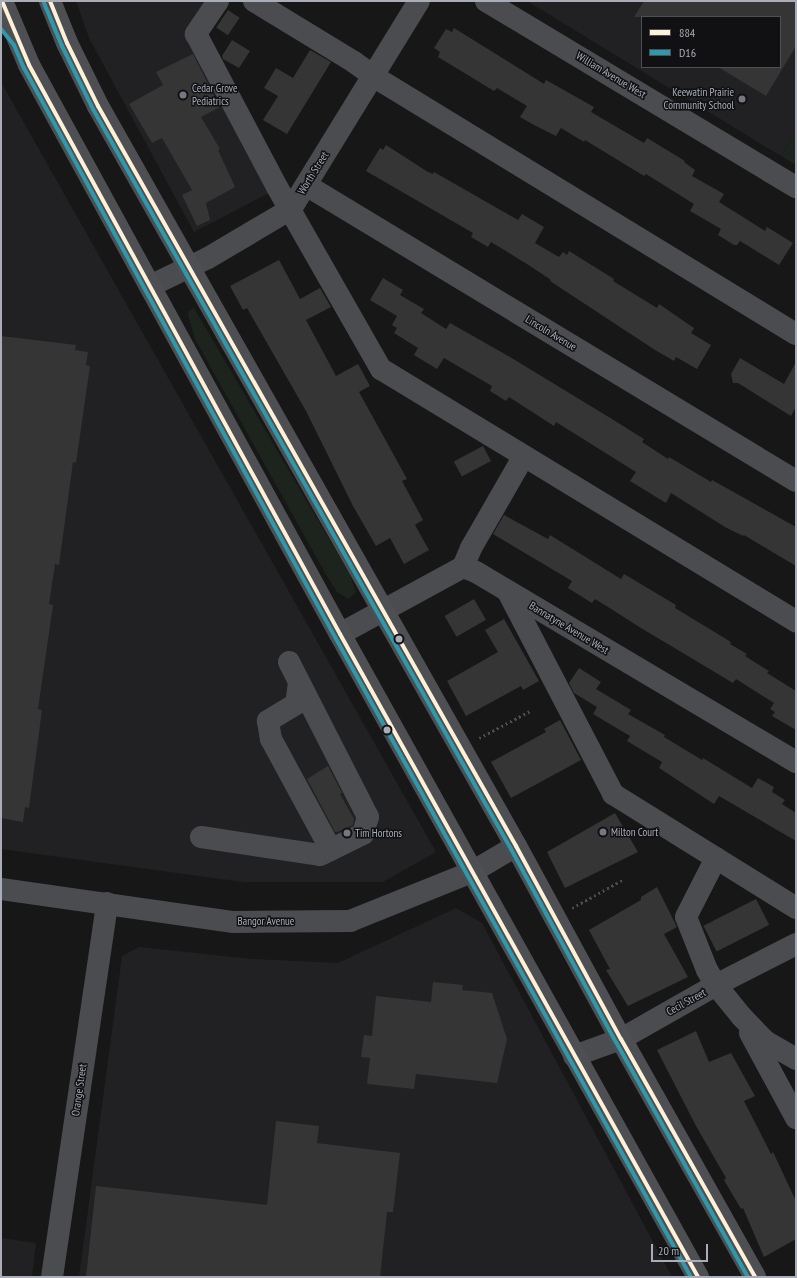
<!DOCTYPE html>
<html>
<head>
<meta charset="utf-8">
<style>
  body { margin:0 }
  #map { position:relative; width:797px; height:1278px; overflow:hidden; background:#171717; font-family:"PT Sans Narrow",sans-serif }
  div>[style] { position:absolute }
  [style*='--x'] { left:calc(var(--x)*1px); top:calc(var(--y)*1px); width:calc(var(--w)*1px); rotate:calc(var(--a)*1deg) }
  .built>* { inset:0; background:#212123 }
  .green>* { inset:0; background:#1d241e }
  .building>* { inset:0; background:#353536; transform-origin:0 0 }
  .path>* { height:2.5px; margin-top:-1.25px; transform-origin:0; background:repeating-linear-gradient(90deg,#4d4e52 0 2px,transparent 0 5px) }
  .minor>* { height:22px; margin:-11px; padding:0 11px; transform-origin:11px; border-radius:11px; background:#4b4c50 }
  .major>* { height:22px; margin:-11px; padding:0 11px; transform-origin:11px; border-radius:11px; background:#4d4f52 }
  .bus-1>* { height:4px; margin:-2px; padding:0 2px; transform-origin:2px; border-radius:2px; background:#fff0d8 }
  .bus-2>* { height:4px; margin:-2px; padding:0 2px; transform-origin:2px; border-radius:2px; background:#2e99ab }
  .dots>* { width:11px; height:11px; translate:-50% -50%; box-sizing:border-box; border:2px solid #111113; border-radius:50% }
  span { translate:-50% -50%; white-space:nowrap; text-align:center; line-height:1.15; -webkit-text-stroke:3px #111113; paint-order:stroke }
  .street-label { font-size:11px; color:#a8adb8 }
  .poi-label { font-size:11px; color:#a8adb8 }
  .left { translate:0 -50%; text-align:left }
  .right { translate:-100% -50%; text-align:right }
  .frame { position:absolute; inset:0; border:2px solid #a8adb8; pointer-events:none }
  .legend { position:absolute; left:641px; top:16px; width:140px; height:52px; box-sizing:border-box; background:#111113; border:1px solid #4d4f55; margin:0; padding:5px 7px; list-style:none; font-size:12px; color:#a8adb8 }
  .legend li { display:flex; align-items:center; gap:8px; height:20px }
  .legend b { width:20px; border:1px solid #4d4f55 }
  .scale { position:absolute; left:651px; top:1244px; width:57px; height:18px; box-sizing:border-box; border:2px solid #a8adb8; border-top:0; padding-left:5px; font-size:12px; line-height:14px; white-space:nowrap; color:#a8adb8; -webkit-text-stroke:3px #111113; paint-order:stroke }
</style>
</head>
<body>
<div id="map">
  <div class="built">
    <div style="clip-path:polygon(76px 1px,206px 1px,187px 32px,271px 192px,194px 232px,89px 38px)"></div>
    <div style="clip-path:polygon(evenodd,527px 1px,796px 1px,796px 132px,781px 156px,527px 1px,642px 17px,780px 17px,780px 67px,642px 67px,642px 17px)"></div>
    <div style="clip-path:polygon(1px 82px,436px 852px,383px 882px,243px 882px,1px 849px)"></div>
    <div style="clip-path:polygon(456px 908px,482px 923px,672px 1277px,79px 1277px,122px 956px,139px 947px,252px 959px,338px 963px)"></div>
    <div style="clip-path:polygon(1px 1238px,36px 1243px,32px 1277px,1px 1277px)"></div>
  </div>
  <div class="green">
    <div style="clip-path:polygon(796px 132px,796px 165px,781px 156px)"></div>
    <div style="clip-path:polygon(194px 308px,350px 575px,356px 592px,349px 599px,337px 592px,325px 573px,195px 339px,188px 315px,189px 311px)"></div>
  </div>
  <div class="building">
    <div style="clip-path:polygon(644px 1px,796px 1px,796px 46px,766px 96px,718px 67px,780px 67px,780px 17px,634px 17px)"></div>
    <div style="left:228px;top:10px;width:14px;height:21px;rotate:34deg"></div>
    <div style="clip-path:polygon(454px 28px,544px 84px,546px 80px,594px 107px,591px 112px,644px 143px,647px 138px,685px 161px,684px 162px,695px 170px,692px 176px,724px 194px,719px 202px,765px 231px,767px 227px,793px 243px,779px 265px,740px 241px,737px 245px,734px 245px,718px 235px,721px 229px,690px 211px,694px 204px,646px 174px,644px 176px,585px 140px,584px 142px,561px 128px,556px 136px,534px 125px,520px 117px,527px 106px,497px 88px,494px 91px,438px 57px,440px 52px,434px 48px,446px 29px,452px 32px)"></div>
    <div style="clip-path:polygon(232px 40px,250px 51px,239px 68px,223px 59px,222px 56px)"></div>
    <div style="clip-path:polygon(310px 50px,331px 62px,287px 134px,263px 120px,278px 96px,264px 88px,276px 68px,293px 78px)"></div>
    <div style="clip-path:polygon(193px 54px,220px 107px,201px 117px,220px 149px,218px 150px,235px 187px,206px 203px,210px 220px,197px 226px,182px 195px,192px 190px,162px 138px,152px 143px,129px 104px,163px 85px,156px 72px)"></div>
    <div style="clip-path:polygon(386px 145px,428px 172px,433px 174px,434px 172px,518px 220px,522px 214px,544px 227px,535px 243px,559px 257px,563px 252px,567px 255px,569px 251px,614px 279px,613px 281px,657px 308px,659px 304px,694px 328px,691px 333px,711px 345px,697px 369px,676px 357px,674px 361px,655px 350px,550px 281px,551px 280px,527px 264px,491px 242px,488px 247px,471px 237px,473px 233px,366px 171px,380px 148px,383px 150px)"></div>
    <div style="clip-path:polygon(279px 260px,300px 299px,320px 288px,331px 307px,306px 320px,336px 376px,358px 364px,370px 386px,359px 392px,407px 479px,402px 481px,423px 520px,415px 525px,429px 550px,404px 564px,390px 538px,376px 546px,353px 506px,306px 411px,247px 308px,243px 310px,230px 286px)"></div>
    <div style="clip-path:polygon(383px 278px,403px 290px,400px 295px,424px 309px,421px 313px,446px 329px,450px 323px,510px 357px,607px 416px,644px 439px,642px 442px,668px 459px,669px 457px,711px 482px,712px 480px,796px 527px,796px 566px,744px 535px,743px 536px,725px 527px,671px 493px,666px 503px,630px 481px,636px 472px,556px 422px,554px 426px,509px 397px,506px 401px,490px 391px,492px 386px,444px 358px,437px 369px,414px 355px,418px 348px,394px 333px,397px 328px,392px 325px,397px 316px,370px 300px)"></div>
    <div style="clip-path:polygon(1px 336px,76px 345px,75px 350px,88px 352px,86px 365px,90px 366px,76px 463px,73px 462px,59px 565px,55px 564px,49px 604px,53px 605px,38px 709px,42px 710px,29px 808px,25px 807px,23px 822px,1px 818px)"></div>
    <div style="clip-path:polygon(740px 358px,784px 384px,796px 362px,796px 407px,791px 416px,738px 383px,733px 383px,731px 374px)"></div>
    <div style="left:483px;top:446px;width:17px;height:33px;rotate:62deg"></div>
    <div style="clip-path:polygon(504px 515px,548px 539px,550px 535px,621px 579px,624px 574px,676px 605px,675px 608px,731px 642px,730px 644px,747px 654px,745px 656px,769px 671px,767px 673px,796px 691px,796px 730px,772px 716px,775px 712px,770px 709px,774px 703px,736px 679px,733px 683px,641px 628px,608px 607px,595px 599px,592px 603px,568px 588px,572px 581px,493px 534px)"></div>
    <div style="left:474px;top:599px;width:24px;height:34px;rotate:60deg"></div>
    <div style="clip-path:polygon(504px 619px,539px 681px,523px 690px,521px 686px,466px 716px,447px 681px,498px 652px,485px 630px)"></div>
    <div style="clip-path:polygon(579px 668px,601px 682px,596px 689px,631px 710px,628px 714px,665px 735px,664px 737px,702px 760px,703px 758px,752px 788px,758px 778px,774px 787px,772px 792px,785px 800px,782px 804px,796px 813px,796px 841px,719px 796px,714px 804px,659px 768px,662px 762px,627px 741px,630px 736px,593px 714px,597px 707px,574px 693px,569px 683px)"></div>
    <div style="clip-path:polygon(560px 720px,581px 760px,511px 798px,491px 762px,546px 732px,544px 729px)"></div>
    <div style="clip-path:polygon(328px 766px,342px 793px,340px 794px,354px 819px,353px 825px,337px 832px,335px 832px,307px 779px)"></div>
    <div style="clip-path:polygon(615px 813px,638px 852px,565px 888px,547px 852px)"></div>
    <div style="clip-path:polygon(657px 887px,677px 927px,664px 934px,688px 977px,628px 1006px,606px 970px,610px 969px,589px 930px,641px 900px,641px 897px)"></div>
    <div style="left:756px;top:899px;width:29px;height:59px;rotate:63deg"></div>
    <div style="clip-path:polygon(433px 982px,463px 985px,462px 990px,492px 993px,507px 1039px,497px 1083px,416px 1074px,414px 1089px,367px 1084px,370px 1058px,361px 1057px,364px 1035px,372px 1036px,376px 996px,431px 1002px)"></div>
    <div style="clip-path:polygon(696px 1031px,709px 1062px,731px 1053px,755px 1096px,744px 1101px,771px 1154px,773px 1152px,796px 1201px,796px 1239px,764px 1257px,743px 1208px,741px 1209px,724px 1180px,726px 1178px,696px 1126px,657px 1050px)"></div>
    <div style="clip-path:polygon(276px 1121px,319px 1126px,317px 1143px,400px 1153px,393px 1212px,387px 1212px,380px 1277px,86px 1277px,96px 1186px,267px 1205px)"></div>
  </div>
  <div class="path">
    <div style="--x:479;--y:738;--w:58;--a:-27.9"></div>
    <div style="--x:572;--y:908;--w:60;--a:-29.1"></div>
  </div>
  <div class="minor">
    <div style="--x:218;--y:1;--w:40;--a:124"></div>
    <div style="--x:196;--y:34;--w:173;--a:62.1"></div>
    <div style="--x:277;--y:187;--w:210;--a:60.3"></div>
    <div style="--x:381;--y:369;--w:486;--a:31.3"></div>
    <div style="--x:254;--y:1;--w:117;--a:31.4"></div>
    <div style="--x:354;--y:62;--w:24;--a:36"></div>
    <div style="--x:373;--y:76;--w:495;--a:31.4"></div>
    <div style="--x:486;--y:1;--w:362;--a:31"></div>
    <div style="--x:306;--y:185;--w:572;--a:31.14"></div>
    <div style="--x:150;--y:286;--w:64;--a:-25.8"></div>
    <div style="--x:208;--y:258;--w:96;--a:-30.6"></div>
    <div style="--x:291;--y:209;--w:244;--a:-58.4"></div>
    <div style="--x:463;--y:567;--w:21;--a:-67"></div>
    <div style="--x:471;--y:548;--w:106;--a:-60.1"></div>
    <div style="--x:508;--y:592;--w:228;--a:62.5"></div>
    <div style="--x:613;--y:794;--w:216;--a:31.9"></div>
    <div style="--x:340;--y:634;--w:140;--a:-28.6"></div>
    <div style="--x:463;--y:567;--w:14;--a:21"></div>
    <div style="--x:476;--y:572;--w:372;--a:30.7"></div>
    <div style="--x:299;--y:683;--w:21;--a:98"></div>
    <div style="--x:296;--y:704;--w:33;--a:149"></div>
    <div style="--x:268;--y:721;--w:18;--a:81"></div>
    <div style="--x:271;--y:739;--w:126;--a:61.6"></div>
    <div style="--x:201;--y:837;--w:120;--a:8.6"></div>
    <div style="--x:320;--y:855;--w:48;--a:-26"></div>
    <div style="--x:363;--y:834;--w:18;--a:-74"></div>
    <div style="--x:368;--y:817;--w:174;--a:-117"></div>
    <div style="--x:716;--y:858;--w:66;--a:117"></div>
    <div style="--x:686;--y:917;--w:57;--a:68.4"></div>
    <div style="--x:707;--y:970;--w:17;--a:59"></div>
    <div style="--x:716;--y:985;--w:40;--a:51"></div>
    <div style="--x:741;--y:1016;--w:35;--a:46"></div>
    <div style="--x:765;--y:1041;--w:36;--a:30"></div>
    <div style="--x:1;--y:889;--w:235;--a:8.1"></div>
    <div style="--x:234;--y:922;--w:116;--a:-0.5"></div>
    <div style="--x:350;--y:921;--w:131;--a:-21.9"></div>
    <div style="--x:472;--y:872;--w:51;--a:-30.6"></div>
    <div style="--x:750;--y:1033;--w:97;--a:61.6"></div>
    <div style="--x:574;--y:1056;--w:50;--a:-19.9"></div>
    <div style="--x:621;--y:1039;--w:109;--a:-29.6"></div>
    <div style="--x:716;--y:985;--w:90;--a:-27.1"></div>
    <div style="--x:52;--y:1277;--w:378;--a:-81.6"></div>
  </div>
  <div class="major">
    <div style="--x:2;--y:1;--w:69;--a:67.1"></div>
    <div style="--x:29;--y:65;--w:648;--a:61.34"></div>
    <div style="--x:340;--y:634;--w:736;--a:60.89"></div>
    <div style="--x:50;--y:1;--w:45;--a:68"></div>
    <div style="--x:67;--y:43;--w:70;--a:63.8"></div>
    <div style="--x:98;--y:106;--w:850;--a:60.54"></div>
    <div style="--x:516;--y:846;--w:220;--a:61.5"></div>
    <div style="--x:621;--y:1039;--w:273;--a:60.6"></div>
  </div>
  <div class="bus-1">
    <div style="--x:2;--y:1;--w:69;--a:67.1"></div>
    <div style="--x:29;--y:65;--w:648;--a:61.34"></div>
    <div style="--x:340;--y:634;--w:736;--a:60.89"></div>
    <div style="--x:50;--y:1;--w:45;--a:68"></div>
    <div style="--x:67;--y:43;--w:70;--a:63.8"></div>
    <div style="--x:98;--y:106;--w:850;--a:60.54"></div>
    <div style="--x:516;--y:846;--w:220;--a:61.5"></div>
    <div style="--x:621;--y:1039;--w:273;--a:60.6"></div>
  </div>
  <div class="bus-2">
    <div style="--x:44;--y:3;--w:47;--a:67.3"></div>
    <div style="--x:62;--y:46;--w:70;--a:63.8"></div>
    <div style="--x:93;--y:109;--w:850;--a:60.54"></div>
    <div style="--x:511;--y:849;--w:220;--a:61.5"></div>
    <div style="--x:616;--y:1042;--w:270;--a:60.7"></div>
    <div style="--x:1;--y:29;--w:21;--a:51"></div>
    <div style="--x:14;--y:45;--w:25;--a:67"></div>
    <div style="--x:24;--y:68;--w:648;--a:61.34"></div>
    <div style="--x:335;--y:637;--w:732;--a:60.92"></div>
  </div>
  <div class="dots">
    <div style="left:183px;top:95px;background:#757880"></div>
    <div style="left:742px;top:99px;background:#757880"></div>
    <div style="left:399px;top:639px;background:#a8adb8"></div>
    <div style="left:387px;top:730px;background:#a8adb8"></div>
    <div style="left:603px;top:832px;background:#757880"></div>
    <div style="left:347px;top:833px;background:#757880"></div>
  </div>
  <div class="street-label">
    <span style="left:611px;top:75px;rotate:31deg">William Avenue West</span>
    <span style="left:313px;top:173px;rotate:-58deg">Worth Street</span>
    <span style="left:551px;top:333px;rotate:31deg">Lincoln Avenue</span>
    <span style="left:569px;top:628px;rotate:31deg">Bannatyne Avenue West</span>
    <span style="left:266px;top:921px">Bangor Avenue</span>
    <span style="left:686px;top:1002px;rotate:-29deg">Cecil Street</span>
    <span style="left:79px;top:1090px;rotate:-82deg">Orange Street</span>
  </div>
  <div class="poi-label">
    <span class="left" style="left:192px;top:95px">Cedar Grove<br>Pediatrics</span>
    <span class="right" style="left:734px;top:99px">Keewatin Prairie<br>Community School</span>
    <span class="left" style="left:611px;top:832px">Milton Court</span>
    <span class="left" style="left:355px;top:833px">Tim Hortons</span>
  </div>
  <div class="frame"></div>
  <ul class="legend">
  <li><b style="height:5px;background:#fff0d8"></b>884</li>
  <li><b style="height:5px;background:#2e99ab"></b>D16</li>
  </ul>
  <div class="scale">20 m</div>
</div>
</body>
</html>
